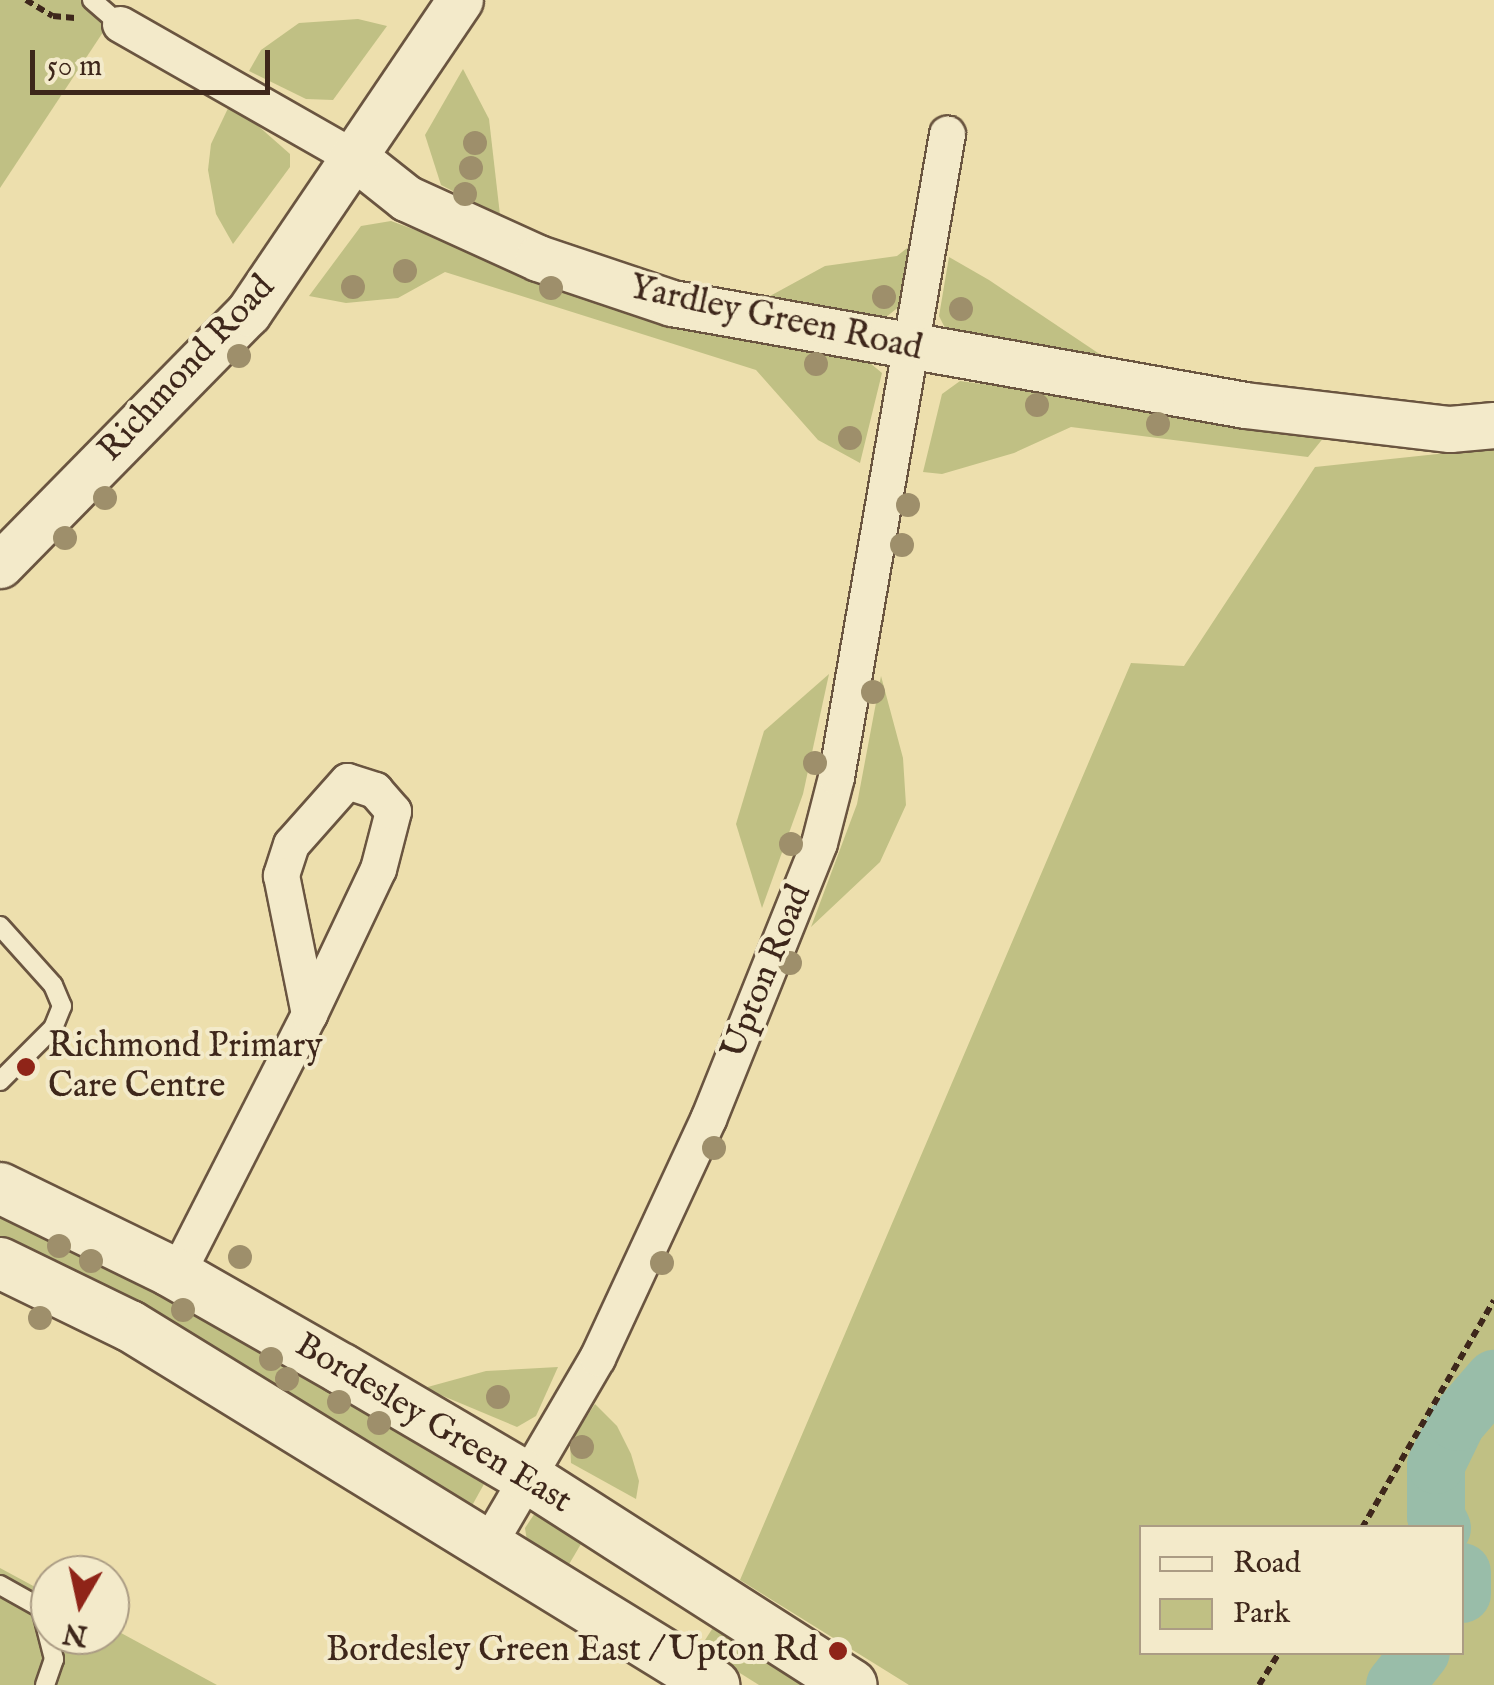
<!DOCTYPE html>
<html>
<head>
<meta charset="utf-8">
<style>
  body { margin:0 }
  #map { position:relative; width:1494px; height:1685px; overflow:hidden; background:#eddfad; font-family:"IM FELL English",serif }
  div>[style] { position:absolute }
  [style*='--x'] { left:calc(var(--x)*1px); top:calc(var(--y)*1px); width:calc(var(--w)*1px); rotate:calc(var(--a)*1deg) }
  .green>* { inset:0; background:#c0c084; transform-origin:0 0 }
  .river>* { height:58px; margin:-29px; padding:0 29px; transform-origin:29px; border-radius:29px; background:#99bda9 }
  .path>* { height:6px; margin-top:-3px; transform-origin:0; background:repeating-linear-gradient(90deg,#3e271b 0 8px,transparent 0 13px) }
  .roads { filter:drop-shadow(2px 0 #6a5540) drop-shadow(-2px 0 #6a5540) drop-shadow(0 2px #6a5540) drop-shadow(0 -2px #6a5540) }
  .service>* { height:18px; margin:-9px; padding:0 9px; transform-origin:9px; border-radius:9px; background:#f3eaca }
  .minor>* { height:35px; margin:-17.5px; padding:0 17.5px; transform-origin:17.5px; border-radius:17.5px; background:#f3eaca }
  .tertiary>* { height:45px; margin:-22.5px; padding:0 22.5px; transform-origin:22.5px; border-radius:22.5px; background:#f3eaca }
  .secondary>* { height:50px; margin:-25px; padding:0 25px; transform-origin:25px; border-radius:25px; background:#f3eaca }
  .trees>* { width:24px; height:24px; margin:-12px; border-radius:50%; background:#9e8f6b }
  .dots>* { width:28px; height:28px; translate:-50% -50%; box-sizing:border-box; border:5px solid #f3eaca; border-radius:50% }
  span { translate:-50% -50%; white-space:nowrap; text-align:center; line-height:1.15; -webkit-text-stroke:8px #f3eaca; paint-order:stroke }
  .street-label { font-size:35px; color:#3e271b }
  .poi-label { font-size:35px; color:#3e271b }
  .left { translate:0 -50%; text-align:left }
  .right { translate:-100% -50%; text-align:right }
  .legend { position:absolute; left:1139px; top:1525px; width:325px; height:130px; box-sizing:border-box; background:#f3eaca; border:2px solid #ab9c84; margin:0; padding:12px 18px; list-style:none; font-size:30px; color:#3e271b }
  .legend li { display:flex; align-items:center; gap:20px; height:50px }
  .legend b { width:50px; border:2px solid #ab9c84 }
  .north { position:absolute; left:30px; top:1555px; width:100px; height:100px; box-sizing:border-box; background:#f3eaca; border:2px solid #ab9c84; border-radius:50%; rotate:189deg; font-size:28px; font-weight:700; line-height:40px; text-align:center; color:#3e271b }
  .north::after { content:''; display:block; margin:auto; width:35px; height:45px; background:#8f2418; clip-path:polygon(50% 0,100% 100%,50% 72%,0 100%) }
  .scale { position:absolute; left:30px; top:50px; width:240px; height:45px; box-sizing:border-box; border:5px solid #3e271b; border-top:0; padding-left:12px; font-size:30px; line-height:35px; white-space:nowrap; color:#3e271b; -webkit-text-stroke:8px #f3eaca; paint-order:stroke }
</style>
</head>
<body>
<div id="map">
  <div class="green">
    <div style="clip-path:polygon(0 0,96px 0,117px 11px,0 188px)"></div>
    <div style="clip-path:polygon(358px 19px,387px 26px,333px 100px,306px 99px,249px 71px,261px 50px,299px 23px)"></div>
    <div style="clip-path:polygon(463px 69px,489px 119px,500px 215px,441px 185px,425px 135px)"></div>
    <div style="clip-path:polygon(231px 102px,290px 154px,290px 167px,233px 244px,216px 214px,208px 170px,211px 144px)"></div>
    <div style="clip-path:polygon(391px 221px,597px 297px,864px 358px,882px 373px,860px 463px,818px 440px,756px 370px,445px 272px,398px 298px,346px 303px,309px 296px,361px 226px)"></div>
    <div style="clip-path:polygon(916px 241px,900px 306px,881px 321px,770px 296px,825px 266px,897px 256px)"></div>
    <div style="clip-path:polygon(949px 257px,989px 280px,1110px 361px,947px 332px,939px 316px)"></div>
    <div style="clip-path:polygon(960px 381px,1329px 431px,1308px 457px,1071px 427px,1014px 453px,942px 474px,923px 472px,942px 394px)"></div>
    <div style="clip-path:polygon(evenodd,1494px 448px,1494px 1685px,909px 1685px,740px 1580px,1131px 663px,1184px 666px,1315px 467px,1494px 448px,1142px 1528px,1462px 1528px,1462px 1652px,1142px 1652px,1142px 1528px)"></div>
    <div style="clip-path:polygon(829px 674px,803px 794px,762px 908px,736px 824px,764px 731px)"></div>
    <div style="clip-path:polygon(881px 676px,903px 758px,906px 805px,880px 862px,811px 927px,857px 804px)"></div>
    <div style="left:0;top:1200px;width:561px;height:52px;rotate:29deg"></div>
    <div style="clip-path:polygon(558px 1367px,536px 1416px,517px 1427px,424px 1388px,486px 1371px)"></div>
    <div style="clip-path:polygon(595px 1404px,617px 1426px,631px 1454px,639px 1481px,636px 1499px,571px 1463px,570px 1442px)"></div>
    <div style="clip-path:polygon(541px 1504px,588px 1532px,568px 1566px,527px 1541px,525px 1528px)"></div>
    <div style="clip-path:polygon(0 1568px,50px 1595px,50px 1635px,110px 1635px,110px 1627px,217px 1685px,0 1685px)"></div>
    <div style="clip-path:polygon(721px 1615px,825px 1685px,759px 1685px,700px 1648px)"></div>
  </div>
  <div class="river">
    <div style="--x:1442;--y:1528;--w:13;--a:-117"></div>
    <div style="--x:1436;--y:1516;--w:51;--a:-90"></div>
    <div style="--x:1436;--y:1465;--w:48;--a:-64"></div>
    <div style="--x:1457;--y:1422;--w:57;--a:-49.3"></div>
    <div style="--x:1462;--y:1572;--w:22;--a:90"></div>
    <div style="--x:1395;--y:1685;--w:42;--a:-51.8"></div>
  </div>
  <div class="path">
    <div style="--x:26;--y:0;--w:31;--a:31"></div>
    <div style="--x:53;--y:16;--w:22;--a:5"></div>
    <div style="--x:1362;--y:1528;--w:263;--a:-59.9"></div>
    <div style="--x:1259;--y:1685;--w:39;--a:-58"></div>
  </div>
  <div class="roads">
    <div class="service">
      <div style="--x:92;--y:0;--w:37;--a:41"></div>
      <div style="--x:0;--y:926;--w:79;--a:48.1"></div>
      <div style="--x:53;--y:985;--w:23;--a:67"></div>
      <div style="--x:62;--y:1006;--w:24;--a:112"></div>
      <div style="--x:53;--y:1028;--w:75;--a:135"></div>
      <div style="--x:0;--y:1585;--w:47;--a:29.3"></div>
      <div style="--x:41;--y:1608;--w:53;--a:75.7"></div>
      <div style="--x:54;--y:1659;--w:28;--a:109"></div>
    </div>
    <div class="minor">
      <div style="--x:120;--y:24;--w:273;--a:29.7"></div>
      <div style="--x:176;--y:1275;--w:293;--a:-63"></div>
      <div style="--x:309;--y:1014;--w:161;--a:-64.6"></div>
      <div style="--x:378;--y:869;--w:60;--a:-75.5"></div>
      <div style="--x:393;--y:811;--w:28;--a:-131"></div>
      <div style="--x:375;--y:790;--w:29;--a:-162"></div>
      <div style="--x:347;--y:781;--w:84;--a:131.6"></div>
      <div style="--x:291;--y:844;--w:33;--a:108"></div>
      <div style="--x:281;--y:875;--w:142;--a:78.6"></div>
      <div style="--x:487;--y:1546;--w:218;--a:-59.7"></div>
      <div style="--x:597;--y:1358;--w:264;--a:-65.1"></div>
      <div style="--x:708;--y:1119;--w:297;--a:-68.1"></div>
      <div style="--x:819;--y:843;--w:68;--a:-75.6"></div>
      <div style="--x:836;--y:777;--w:653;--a:-80.21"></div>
    </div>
    <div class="tertiary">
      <div style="--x:357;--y:159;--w:63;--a:38.5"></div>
      <div style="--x:406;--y:198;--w:145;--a:24.4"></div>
      <div style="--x:538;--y:258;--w:141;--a:18.6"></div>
      <div style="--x:672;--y:303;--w:582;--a:10.09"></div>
      <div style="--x:1245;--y:405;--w:206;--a:6.7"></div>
      <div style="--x:1450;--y:429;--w:44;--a:-5.2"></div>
      <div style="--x:0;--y:565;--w:354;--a:-45.5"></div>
      <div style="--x:248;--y:313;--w:378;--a:-55.9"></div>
    </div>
    <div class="secondary">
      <div style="--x:0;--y:1188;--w:189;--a:26"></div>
      <div style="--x:170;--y:1271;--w:198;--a:29.7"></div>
      <div style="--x:342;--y:1369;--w:216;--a:30.4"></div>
      <div style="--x:528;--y:1478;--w:384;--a:32.6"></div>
      <div style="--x:0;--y:1263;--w:144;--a:25.9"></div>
      <div style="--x:130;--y:1326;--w:686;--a:31.58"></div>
    </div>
  </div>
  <div class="trees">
    <div style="left:475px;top:143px"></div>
    <div style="left:471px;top:168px"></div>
    <div style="left:465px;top:194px"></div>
    <div style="left:405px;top:271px"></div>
    <div style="left:353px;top:287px"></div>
    <div style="left:551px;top:288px"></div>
    <div style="left:884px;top:297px"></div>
    <div style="left:961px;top:309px"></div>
    <div style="left:239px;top:356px"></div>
    <div style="left:816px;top:364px"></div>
    <div style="left:1037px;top:405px"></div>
    <div style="left:1158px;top:424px"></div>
    <div style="left:850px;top:438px"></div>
    <div style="left:105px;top:498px"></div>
    <div style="left:908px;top:505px"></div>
    <div style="left:65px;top:538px"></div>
    <div style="left:902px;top:545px"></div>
    <div style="left:873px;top:692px"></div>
    <div style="left:815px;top:763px"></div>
    <div style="left:791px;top:844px"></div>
    <div style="left:790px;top:963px"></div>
    <div style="left:714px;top:1148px"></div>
    <div style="left:59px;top:1246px"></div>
    <div style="left:240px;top:1257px"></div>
    <div style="left:91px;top:1261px"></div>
    <div style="left:662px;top:1263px"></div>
    <div style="left:183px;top:1310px"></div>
    <div style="left:40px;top:1318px"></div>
    <div style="left:271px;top:1359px"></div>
    <div style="left:287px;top:1379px"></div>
    <div style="left:498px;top:1397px"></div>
    <div style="left:339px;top:1402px"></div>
    <div style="left:379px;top:1423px"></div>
    <div style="left:582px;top:1447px"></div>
  </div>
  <div class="dots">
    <div style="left:26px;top:1067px;background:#8f2418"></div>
    <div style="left:838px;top:1651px;background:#8f2418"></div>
  </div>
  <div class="street-label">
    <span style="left:776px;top:319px;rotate:12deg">Yardley Green Road</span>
    <span style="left:187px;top:369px;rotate:-47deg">Richmond Road</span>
    <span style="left:767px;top:972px;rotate:-68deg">Upton Road</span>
    <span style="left:433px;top:1424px;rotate:31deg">Bordesley Green East</span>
  </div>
  <div class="poi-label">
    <span class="left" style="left:48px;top:1067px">Richmond Primary<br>Care Centre</span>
    <span class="right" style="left:818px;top:1651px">Bordesley Green East / Upton Rd</span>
  </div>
  <ul class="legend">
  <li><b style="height:12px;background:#f3eaca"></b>Road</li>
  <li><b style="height:28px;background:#c0c084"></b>Park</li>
  </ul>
  <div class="north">N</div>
  <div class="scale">50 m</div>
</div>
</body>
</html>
